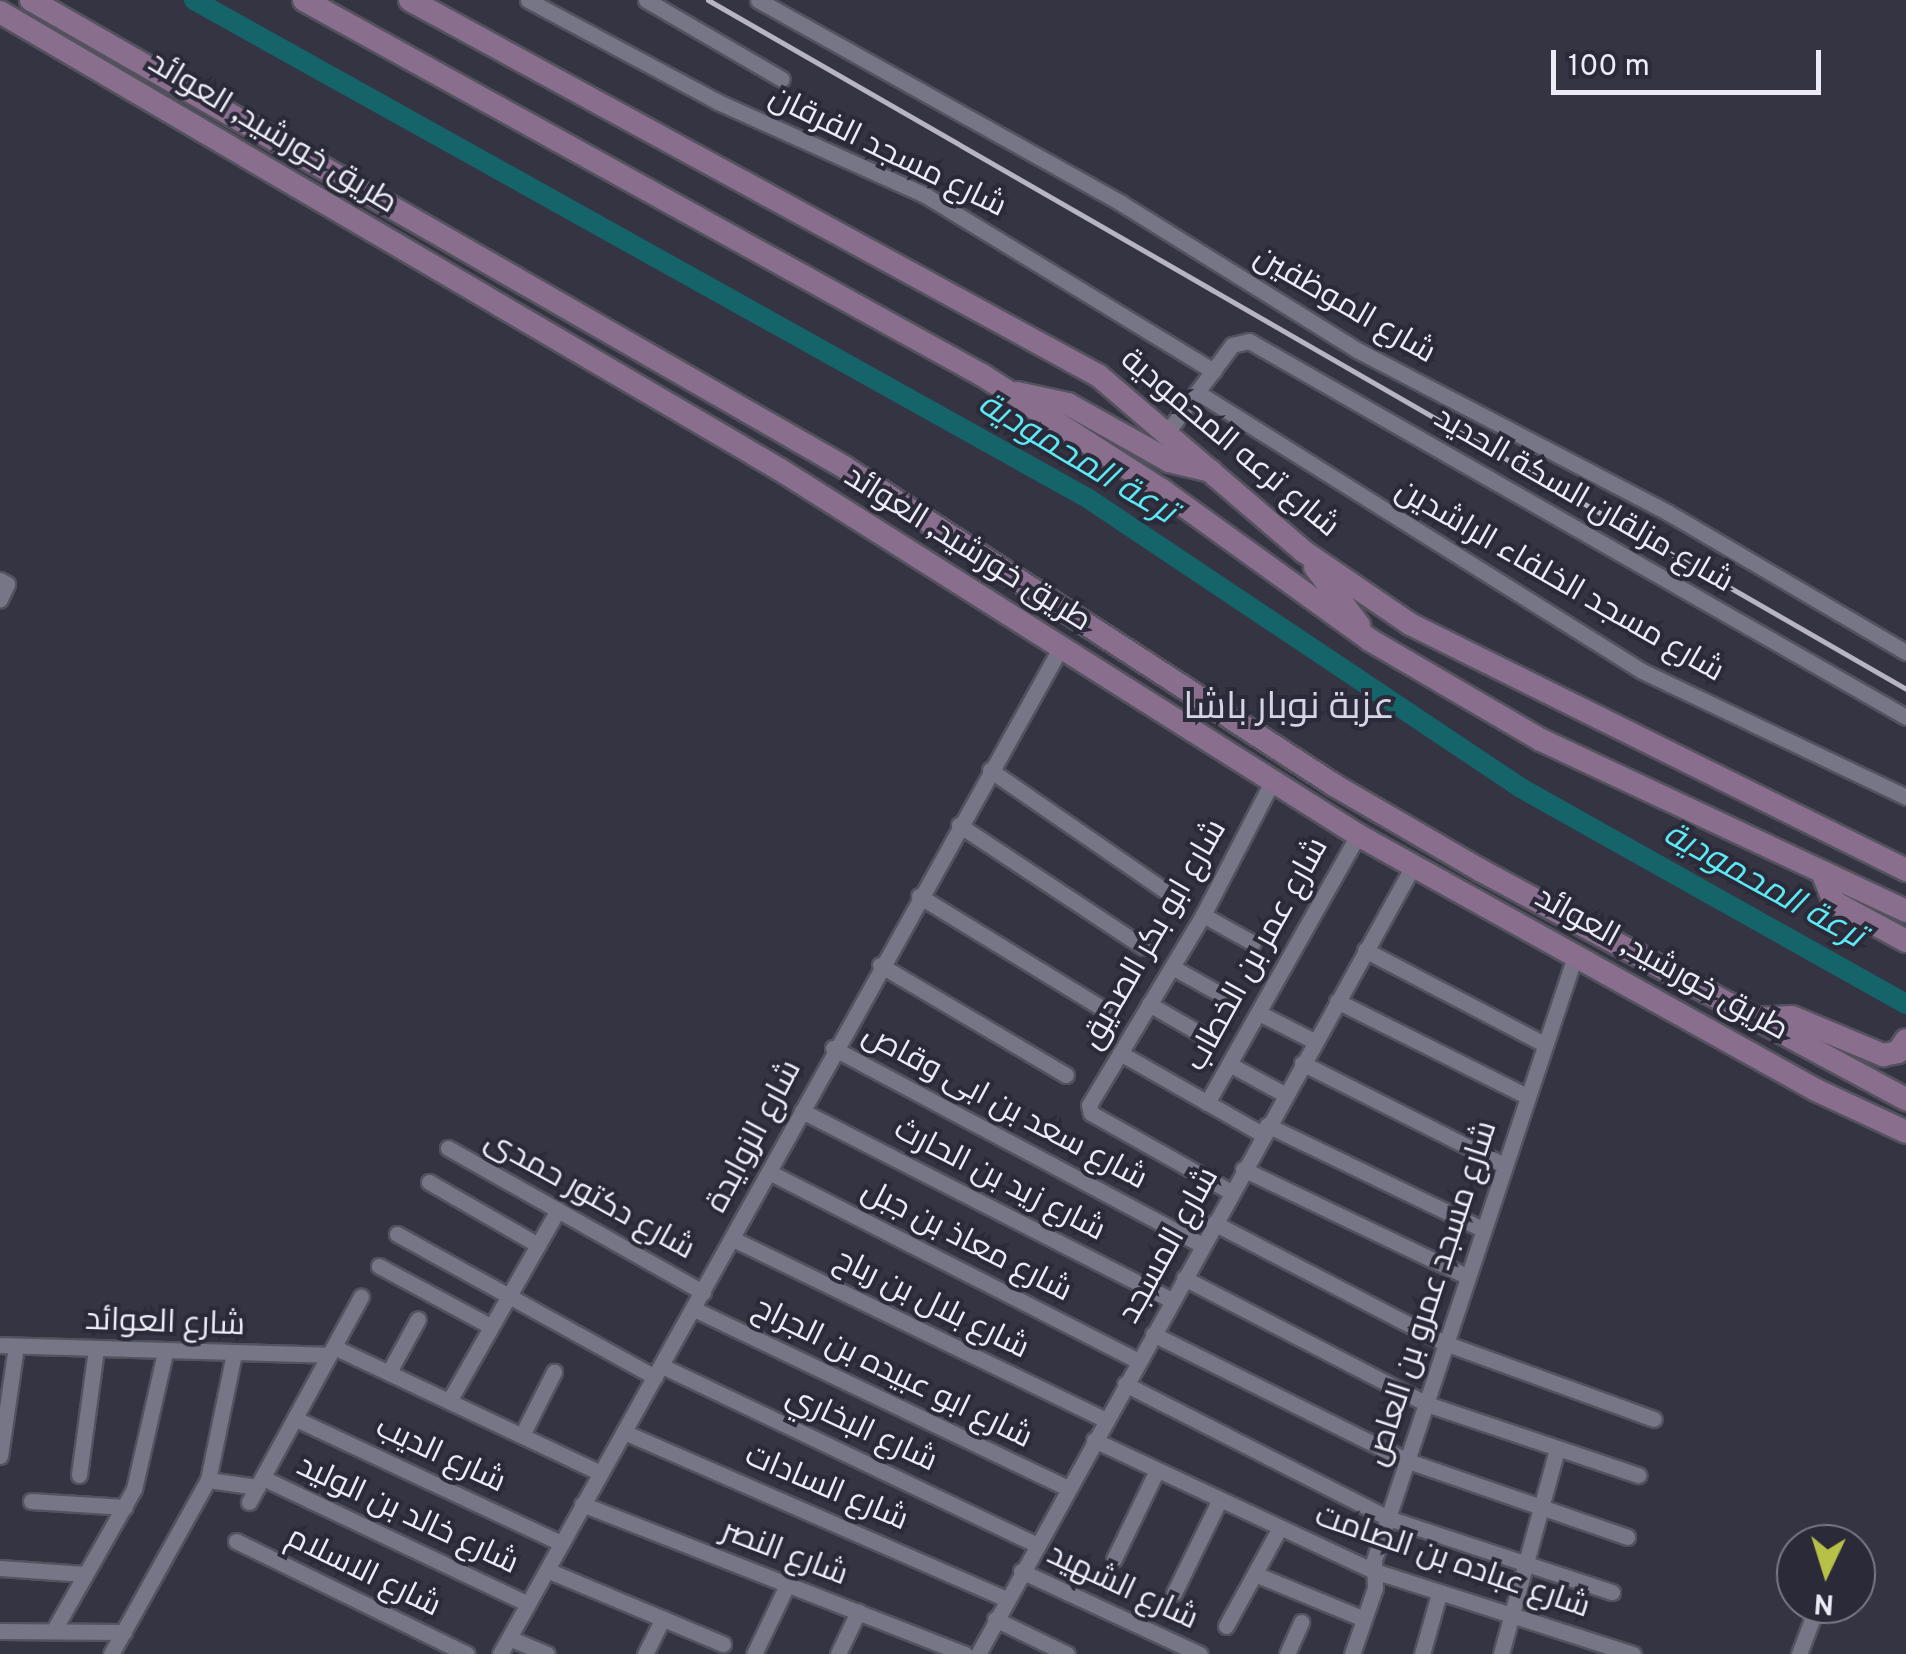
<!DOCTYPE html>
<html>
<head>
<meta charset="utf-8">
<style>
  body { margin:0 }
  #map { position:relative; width:1906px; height:1654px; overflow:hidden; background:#353443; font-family:Overpass,Cairo,sans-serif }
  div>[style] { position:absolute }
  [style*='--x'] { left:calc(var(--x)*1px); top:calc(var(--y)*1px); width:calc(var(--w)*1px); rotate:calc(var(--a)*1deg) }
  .canal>* { height:20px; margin:-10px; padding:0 10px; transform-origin:10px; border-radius:10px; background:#15646a }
  .roads { filter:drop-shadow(2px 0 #53525e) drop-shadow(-2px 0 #53525e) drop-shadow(0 2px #53525e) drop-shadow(0 -2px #53525e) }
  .street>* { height:15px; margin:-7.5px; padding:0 7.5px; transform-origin:7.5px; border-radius:7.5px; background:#777687 }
  .secondary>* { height:22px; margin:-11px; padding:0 11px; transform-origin:11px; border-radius:11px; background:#8a6e8e }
  .rail>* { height:5px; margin:-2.5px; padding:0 2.5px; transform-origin:2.5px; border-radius:2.5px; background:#b6b5c1 }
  span { translate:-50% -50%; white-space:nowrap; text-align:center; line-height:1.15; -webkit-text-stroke:8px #2b2a39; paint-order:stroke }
  .street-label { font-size:32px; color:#edecf6 }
  .water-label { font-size:35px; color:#5de8f4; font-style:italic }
  .quarter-label { font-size:38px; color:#d6d5e8 }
  .north { position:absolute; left:1776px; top:1524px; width:100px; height:100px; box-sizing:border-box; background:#2b2a39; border:2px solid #797885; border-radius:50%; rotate:184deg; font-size:28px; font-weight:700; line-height:40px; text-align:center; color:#edecf6 }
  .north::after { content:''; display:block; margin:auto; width:35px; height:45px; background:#b7c147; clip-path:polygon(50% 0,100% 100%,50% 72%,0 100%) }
  .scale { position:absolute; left:1551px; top:50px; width:270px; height:45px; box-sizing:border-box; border:5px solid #edecf6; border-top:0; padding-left:12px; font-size:30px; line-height:35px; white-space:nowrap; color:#edecf6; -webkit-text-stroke:8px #2b2a39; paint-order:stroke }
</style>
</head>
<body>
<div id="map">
  <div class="canal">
    <div style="--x:194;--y:0;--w:1025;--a:29.14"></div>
    <div style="--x:1089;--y:499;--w:520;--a:33.78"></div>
    <div style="--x:1521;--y:788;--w:441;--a:29.3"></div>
  </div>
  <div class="roads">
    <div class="street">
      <div style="--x:528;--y:0;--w:216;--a:28.2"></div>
      <div style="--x:718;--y:102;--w:227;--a:24.2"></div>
      <div style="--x:925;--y:195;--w:338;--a:31.4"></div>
      <div style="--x:646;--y:0;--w:157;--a:30.2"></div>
      <div style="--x:758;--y:0;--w:416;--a:29.2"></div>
      <div style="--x:1121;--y:203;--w:278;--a:31.9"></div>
      <div style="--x:1357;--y:350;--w:350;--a:27.6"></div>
      <div style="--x:1667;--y:512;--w:277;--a:30.4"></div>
      <div style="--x:1197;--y:392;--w:525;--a:32.09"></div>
      <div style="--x:1642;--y:671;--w:293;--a:25.5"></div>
      <div style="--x:1168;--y:431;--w:107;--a:-53.3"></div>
      <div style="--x:1232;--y:345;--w:17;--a:-13"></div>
      <div style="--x:1249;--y:341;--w:757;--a:29.78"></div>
      <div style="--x:0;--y:580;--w:8;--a:30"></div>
      <div style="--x:7;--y:584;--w:17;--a:115"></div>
      <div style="--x:990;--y:770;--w:227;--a:34.6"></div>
      <div style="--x:959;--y:825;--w:221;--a:33.5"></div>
      <div style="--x:919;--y:896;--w:218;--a:31.5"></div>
      <div style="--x:1203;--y:915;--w:57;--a:29.2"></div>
      <div style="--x:1365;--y:950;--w:202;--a:27.7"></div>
      <div style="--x:880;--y:965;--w:216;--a:30.6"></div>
      <div style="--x:1172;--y:967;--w:60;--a:29.1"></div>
      <div style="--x:1337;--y:1001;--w:212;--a:26.6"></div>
      <div style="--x:1149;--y:1004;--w:58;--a:30.1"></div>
      <div style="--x:1259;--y:1013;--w:62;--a:27"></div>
      <div style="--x:833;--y:1048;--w:418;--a:28.1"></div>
      <div style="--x:1120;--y:1053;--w:163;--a:29.7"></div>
      <div style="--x:1302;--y:1063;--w:226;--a:26.8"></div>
      <div style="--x:1229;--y:1064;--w:63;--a:28.6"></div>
      <div style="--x:1207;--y:1103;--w:308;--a:-60.6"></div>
      <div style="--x:802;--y:1111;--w:415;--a:27.1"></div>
      <div style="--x:1267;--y:1125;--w:239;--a:25.8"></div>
      <div style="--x:448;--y:1148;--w:293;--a:29.5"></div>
      <div style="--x:1243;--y:1169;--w:247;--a:25.6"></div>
      <div style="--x:769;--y:1172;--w:415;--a:27.1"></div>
      <div style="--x:429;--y:1182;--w:126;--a:30"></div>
      <div style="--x:1231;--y:1192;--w:161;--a:-150.6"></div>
      <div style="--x:1091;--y:1113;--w:8;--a:-104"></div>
      <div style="--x:1089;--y:1105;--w:222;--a:-59"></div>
      <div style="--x:1203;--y:915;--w:148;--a:-62.6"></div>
      <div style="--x:1214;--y:1223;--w:260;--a:27.5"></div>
      <div style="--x:1445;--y:1343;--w:222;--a:20"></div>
      <div style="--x:397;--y:1234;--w:295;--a:29"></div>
      <div style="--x:733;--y:1239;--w:414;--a:25.9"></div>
      <div style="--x:379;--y:1266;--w:126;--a:28.4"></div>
      <div style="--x:1184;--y:1278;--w:274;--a:27.4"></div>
      <div style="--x:1427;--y:1404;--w:223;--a:18.6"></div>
      <div style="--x:694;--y:1309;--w:414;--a:25.6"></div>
      <div style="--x:1153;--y:1334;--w:285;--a:26.5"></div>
      <div style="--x:1408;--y:1461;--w:232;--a:19.1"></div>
      <div style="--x:0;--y:1345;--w:329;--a:1.7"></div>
      <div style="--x:334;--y:1347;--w:295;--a:25.3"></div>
      <div style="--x:662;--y:1366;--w:414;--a:25.5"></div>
      <div style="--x:389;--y:1372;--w:60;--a:-61.3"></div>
      <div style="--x:1125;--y:1384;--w:295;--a:27"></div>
      <div style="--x:1388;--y:1518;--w:236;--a:18.3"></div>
      <div style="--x:449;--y:1401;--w:220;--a:-60.3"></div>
      <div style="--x:296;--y:1419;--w:293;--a:25.1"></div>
      <div style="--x:624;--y:1432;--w:417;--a:23.6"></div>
      <div style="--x:522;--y:1435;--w:71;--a:-63.1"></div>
      <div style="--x:1094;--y:1440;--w:309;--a:25.1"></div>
      <div style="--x:1374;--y:1571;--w:272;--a:17.8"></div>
      <div style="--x:0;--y:1456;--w:111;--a:-81.7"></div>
      <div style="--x:79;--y:1475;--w:126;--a:-82.3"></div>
      <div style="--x:263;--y:1478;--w:293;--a:25.4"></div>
      <div style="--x:208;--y:1480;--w:50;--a:8"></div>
      <div style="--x:31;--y:1501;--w:94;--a:3.7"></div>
      <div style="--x:249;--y:1502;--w:234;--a:-61.4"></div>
      <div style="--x:582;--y:1504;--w:411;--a:21.4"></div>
      <div style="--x:236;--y:1541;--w:257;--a:26.1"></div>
      <div style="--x:1114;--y:1559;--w:97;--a:-64.2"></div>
      <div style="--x:0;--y:1568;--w:85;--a:4"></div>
      <div style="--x:547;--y:1570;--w:191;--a:22.8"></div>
      <div style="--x:1021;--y:1571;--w:197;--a:24.9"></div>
      <div style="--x:1255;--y:1574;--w:118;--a:22.4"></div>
      <div style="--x:1174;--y:1593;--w:100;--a:-63.9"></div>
      <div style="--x:995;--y:1619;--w:80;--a:25.9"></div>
      <div style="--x:1226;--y:1626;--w:108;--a:-61.3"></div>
      <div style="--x:55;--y:1628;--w:160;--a:-60.4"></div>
      <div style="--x:134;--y:1489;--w:140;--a:-77.2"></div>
      <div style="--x:0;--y:1631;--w:124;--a:0.5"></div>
      <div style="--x:509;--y:1638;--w:41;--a:22.8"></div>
      <div style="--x:111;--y:1654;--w:199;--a:-60.9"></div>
      <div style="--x:208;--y:1480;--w:130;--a:-78.4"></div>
      <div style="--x:500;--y:1654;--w:1153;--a:-60.88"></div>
      <div style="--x:645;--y:1654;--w:40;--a:-63.4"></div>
      <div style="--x:754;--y:1654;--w:76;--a:-64.4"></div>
      <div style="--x:838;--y:1654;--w:47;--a:-64.5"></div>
      <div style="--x:978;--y:1654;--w:900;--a:-61.1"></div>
      <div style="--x:1287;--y:1654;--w:35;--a:-66"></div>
      <div style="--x:1352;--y:1654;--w:70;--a:-70.8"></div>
      <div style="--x:1375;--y:1588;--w:28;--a:-92"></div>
      <div style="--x:1374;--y:1560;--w:640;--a:-71.59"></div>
      <div style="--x:1422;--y:1654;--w:62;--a:-74.2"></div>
      <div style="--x:1501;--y:1654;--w:213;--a:-74.7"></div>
      <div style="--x:1799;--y:1654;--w:48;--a:-69.3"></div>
    </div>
    <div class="secondary">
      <div style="--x:31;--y:0;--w:938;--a:29.87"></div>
      <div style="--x:844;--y:467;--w:584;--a:32.98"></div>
      <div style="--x:1334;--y:785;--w:169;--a:30.2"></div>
      <div style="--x:1480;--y:870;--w:484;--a:28.3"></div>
      <div style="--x:304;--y:0;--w:775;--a:28.95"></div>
      <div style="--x:982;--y:375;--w:214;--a:32.6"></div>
      <div style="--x:1162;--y:490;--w:256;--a:35.8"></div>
      <div style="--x:1370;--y:640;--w:198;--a:30.3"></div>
      <div style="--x:1541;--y:740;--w:403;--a:25.1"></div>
      <div style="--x:410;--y:0;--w:785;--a:28.62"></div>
      <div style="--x:1099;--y:376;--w:269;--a:40.6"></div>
      <div style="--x:1303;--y:551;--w:130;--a:34.3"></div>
      <div style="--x:1410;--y:624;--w:554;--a:26.38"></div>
      <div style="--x:0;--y:12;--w:903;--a:30.4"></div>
      <div style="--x:779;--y:469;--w:685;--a:32.3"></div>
      <div style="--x:1358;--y:835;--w:524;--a:29.11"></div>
      <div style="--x:1816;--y:1090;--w:99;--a:25"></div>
      <div style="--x:1017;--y:393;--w:52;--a:12.2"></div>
      <div style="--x:1068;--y:404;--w:116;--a:29.4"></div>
      <div style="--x:1169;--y:461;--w:43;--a:13.4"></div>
      <div style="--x:1315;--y:567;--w:73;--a:52.8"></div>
      <div style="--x:1822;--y:872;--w:32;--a:68"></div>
      <div style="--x:1834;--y:902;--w:82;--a:28.4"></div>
      <div style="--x:1751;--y:1019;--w:41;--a:-2.8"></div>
      <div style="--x:1792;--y:1017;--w:99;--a:22.7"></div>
      <div style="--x:1883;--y:1055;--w:15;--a:-11"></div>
      <div style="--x:1898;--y:1052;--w:14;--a:-56"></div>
    </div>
  </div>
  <div class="rail">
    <div style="--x:708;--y:0;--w:1382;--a:29.9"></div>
  </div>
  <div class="street-label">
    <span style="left:272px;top:134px;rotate:31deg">طريق خورشيد, العوائد</span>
    <span style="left:887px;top:153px;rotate:26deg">شارع مسجد الفرقان</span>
    <span style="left:1344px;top:306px;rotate:30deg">شارع الموظفين</span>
    <span style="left:1229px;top:444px;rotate:40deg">شارع ترعه المحمودية</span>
    <span style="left:1583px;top:501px;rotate:30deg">شارع مزلقان السكة الحديد</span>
    <span style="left:967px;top:550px;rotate:32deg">طريق خورشيد, العوائد</span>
    <span style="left:1559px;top:582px;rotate:30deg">شارع مسجد الخلفاء الراشدين</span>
    <span style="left:1155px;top:935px;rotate:-60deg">شارع ابو بكر الصديق</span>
    <span style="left:1258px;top:955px;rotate:-61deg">شارع عمر بن الخطاب</span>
    <span style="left:1661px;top:965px;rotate:29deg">طريق خورشيد, العوائد</span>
    <span style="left:1004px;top:1108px;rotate:28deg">شارع سعد بن ابى وقاص</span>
    <span style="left:755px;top:1137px;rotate:-62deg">شارع الزوايدة</span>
    <span style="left:999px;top:1181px;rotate:27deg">شارع زيد بن الحارث</span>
    <span style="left:589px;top:1196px;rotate:29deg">شارع دكتور حمدى</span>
    <span style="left:966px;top:1242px;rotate:27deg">شارع معاذ بن جبل</span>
    <span style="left:1170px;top:1246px;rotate:-61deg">شارع المسجد</span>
    <span style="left:1433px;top:1294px;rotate:-72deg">شارع مسجد عمرو بن العاص</span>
    <span style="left:931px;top:1305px;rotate:26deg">شارع بلال بن رباح</span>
    <span style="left:165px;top:1324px;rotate:2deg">شارع العوائد</span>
    <span style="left:892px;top:1374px;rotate:26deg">شارع ابو عبيده بن الجراح</span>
    <span style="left:861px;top:1430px;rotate:25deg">شارع البخاري</span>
    <span style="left:440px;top:1456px;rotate:25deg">شارع الديب</span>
    <span style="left:826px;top:1489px;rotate:23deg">شارع السادات</span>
    <span style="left:407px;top:1516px;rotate:25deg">شارع خالد بن الوليد</span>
    <span style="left:784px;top:1554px;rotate:21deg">شارع النصر</span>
    <span style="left:1452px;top:1563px;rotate:19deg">شارع عباده بن الصامت</span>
    <span style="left:363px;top:1573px;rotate:26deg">شارع الاسلام</span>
    <span style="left:1122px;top:1588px;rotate:25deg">شارع الشهيد</span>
  </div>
  <div class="water-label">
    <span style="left:1076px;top:459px;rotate:31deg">ترعة المحمودية</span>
    <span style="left:1763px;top:886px;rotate:29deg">ترعة المحمودية</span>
  </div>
  <div class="quarter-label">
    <span style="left:1289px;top:709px">عزبة نوبار باشا</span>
  </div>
  <div class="north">N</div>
  <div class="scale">100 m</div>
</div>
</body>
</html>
